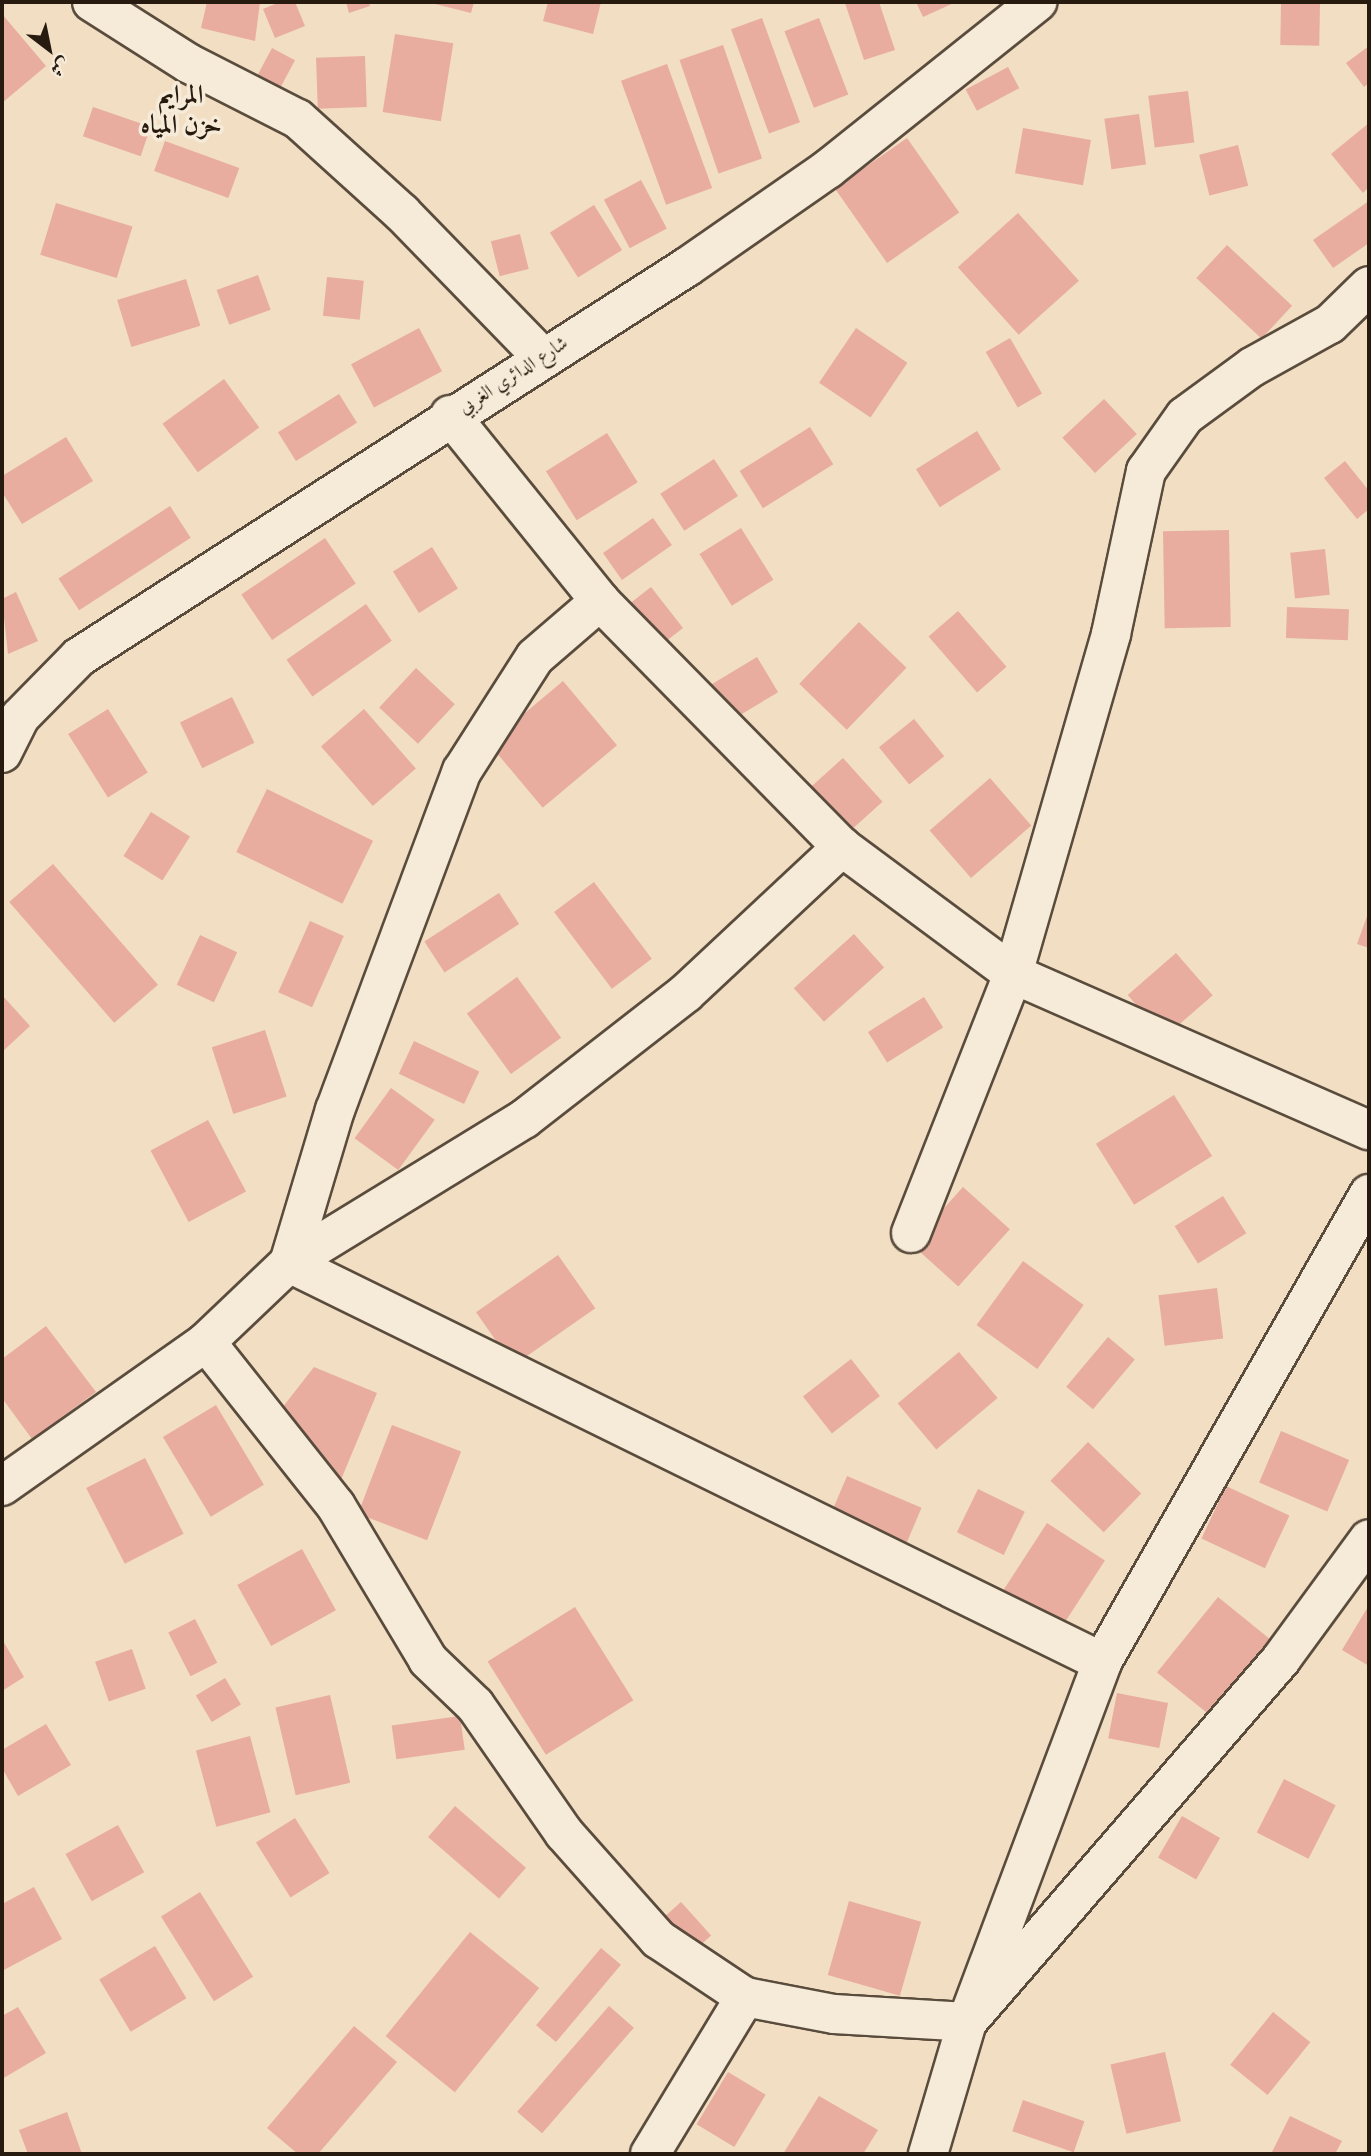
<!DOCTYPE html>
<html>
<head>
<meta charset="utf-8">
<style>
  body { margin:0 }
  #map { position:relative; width:1371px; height:2156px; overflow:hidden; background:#f1dec3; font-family:"Libre Caslon Text",Amiri,serif }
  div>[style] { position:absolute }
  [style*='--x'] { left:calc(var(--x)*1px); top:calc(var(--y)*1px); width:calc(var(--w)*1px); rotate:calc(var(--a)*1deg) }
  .building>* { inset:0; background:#e8ad9e; transform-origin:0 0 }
  .roads { filter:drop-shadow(2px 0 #5a4c3d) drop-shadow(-2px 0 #5a4c3d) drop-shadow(0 2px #5a4c3d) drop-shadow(0 -2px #5a4c3d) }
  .minor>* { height:38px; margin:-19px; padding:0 19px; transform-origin:19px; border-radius:19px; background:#f6ead8 }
  .tertiary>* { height:38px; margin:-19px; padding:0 19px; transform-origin:19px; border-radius:19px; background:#f6ead8 }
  span { translate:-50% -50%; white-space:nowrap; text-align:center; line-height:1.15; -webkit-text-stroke:7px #f6ead8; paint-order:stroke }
  .street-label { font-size:19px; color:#271b10 }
  .district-label { font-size:26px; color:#271b10; font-weight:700 }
  .frame { position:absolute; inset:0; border:4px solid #271b10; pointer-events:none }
  .north { position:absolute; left:14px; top:14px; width:70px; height:70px; -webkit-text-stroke:5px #f6ead8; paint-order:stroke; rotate:148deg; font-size:19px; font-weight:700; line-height:28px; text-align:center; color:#271b10 }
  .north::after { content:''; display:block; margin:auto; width:24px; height:32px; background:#271b10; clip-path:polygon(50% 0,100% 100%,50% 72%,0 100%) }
</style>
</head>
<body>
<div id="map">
  <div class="building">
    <div style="clip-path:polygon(207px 2px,260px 2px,255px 41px,201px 28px)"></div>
    <div style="clip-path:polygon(280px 2px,295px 2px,305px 26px,275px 38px,263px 9px)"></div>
    <div style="clip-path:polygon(346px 2px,369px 2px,370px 6px,349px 13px)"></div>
    <div style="clip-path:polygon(427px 2px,474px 2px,471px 13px)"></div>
    <div style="clip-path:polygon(548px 2px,601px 2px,593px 34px,543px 21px)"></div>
    <div style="clip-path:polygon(879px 2px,895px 50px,864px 60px,845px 3px)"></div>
    <div style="clip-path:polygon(916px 2px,956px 2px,923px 17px)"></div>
    <div style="left:1281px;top:3px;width:39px;height:42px;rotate:1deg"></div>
    <div style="clip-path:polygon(2px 14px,46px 66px,2px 103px)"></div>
    <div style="left:762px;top:18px;width:111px;height:33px;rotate:70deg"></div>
    <div style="left:819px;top:18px;width:82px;height:37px;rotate:69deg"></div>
    <div style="left:395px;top:34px;width:59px;height:79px;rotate:9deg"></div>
    <div style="left:723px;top:45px;width:120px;height:46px;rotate:71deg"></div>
    <div style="clip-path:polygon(1369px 46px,1369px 83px,1364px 87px,1346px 63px)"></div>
    <div style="left:272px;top:48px;width:26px;height:43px;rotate:28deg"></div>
    <div style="left:365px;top:56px;width:51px;height:49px;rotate:88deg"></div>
    <div style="left:667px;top:64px;width:132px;height:49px;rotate:70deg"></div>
    <div style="left:1008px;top:67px;width:24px;height:48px;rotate:62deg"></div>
    <div style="left:1188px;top:91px;width:52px;height:40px;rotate:83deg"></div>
    <div style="left:93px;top:107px;width:61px;height:31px;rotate:19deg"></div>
    <div style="left:1139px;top:114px;width:51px;height:35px;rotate:82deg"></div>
    <div style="clip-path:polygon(1369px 123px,1369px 187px,1363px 193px,1331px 154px)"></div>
    <div style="left:1023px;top:128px;width:69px;height:46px;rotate:10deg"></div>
    <div style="left:907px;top:138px;width:91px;height:88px;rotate:55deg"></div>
    <div style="left:165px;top:141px;width:79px;height:32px;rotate:20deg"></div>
    <div style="left:1238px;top:145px;width:42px;height:40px;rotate:76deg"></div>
    <div style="left:641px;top:180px;width:55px;height:42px;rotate:62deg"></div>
    <div style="clip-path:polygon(1369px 201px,1369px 243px,1333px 268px,1313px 240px)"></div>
    <div style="left:56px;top:203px;width:80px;height:54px;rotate:17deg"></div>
    <div style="left:594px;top:205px;width:53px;height:52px;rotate:58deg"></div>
    <div style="left:1018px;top:213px;width:91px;height:81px;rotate:48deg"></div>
    <div style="left:520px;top:234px;width:36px;height:30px;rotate:76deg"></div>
    <div style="left:1227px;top:245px;width:89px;height:45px;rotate:43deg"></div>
    <div style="left:258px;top:275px;width:37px;height:44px;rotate:70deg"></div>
    <div style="left:327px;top:277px;width:37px;height:39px;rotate:6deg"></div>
    <div style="left:186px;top:279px;width:49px;height:72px;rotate:73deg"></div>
    <div style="left:419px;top:328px;width:49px;height:77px;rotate:62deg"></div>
    <div style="left:856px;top:328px;width:62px;height:66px;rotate:34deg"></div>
    <div style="left:1010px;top:338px;width:64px;height:28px;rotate:60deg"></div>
    <div style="left:224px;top:379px;width:60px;height:76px;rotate:54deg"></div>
    <div style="left:339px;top:394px;width:34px;height:72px;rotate:58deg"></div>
    <div style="left:1104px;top:399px;width:48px;height:57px;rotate:47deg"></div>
    <div style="left:810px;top:427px;width:44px;height:83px;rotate:58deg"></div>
    <div style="left:977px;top:431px;width:45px;height:72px;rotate:58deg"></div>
    <div style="left:607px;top:433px;width:58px;height:72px;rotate:58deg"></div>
    <div style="clip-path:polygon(66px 437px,93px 481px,22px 524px,2px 492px,2px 476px)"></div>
    <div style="left:714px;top:459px;width:44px;height:64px;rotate:57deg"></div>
    <div style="clip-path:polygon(1345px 461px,1369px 491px,1369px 509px,1357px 519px,1324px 478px)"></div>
    <div style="left:170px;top:506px;width:38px;height:133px;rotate:57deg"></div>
    <div style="left:653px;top:518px;width:33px;height:61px;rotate:55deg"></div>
    <div style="left:741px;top:528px;width:61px;height:49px;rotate:58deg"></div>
    <div style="left:1229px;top:530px;width:97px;height:66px;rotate:89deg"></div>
    <div style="left:325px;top:538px;width:55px;height:101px;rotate:56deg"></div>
    <div style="left:432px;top:547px;width:49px;height:46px;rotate:58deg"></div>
    <div style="left:1325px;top:549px;width:46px;height:35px;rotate:84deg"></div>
    <div style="left:651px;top:587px;width:52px;height:46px;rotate:52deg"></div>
    <div style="clip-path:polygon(16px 592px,38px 641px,8px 654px,2px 599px)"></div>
    <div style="left:366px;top:604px;width:45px;height:97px;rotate:55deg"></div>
    <div style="left:1287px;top:607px;width:62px;height:31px;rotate:2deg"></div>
    <div style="left:958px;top:611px;width:74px;height:39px;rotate:49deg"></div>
    <div style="left:859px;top:622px;width:66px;height:86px;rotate:44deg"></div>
    <div style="left:757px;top:657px;width:41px;height:62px;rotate:59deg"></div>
    <div style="left:416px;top:668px;width:53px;height:54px;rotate:43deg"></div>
    <div style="left:563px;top:681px;width:84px;height:97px;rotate:50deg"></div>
    <div style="left:232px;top:697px;width:51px;height:58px;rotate:64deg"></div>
    <div style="left:108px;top:709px;width:75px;height:47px;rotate:58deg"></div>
    <div style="left:364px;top:709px;width:79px;height:57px;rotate:49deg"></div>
    <div style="left:914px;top:719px;width:48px;height:45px;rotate:51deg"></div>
    <div style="left:843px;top:758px;width:59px;height:62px;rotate:48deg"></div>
    <div style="left:990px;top:778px;width:63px;height:80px;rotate:49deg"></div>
    <div style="left:267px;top:789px;width:118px;height:70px;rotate:26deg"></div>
    <div style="left:151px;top:812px;width:46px;height:52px;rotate:32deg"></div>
    <div style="left:53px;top:864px;width:160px;height:58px;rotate:49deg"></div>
    <div style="left:594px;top:882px;width:96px;height:50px;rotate:53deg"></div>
    <div style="left:499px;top:893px;width:37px;height:89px;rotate:57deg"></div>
    <div style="clip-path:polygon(1369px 911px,1369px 948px,1357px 944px)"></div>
    <div style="left:310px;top:921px;width:37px;height:78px;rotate:24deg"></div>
    <div style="left:854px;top:934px;width:45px;height:81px;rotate:48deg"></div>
    <div style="left:200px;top:935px;width:41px;height:55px;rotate:25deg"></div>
    <div style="left:1176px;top:953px;width:56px;height:64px;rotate:49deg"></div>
    <div style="left:517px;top:977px;width:75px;height:62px;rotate:54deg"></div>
    <div style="clip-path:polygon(2px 995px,30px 1026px,2px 1052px)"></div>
    <div style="left:924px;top:997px;width:36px;height:66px;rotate:58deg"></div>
    <div style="left:265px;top:1030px;width:70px;height:56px;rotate:72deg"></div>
    <div style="left:414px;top:1041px;width:72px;height:36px;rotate:25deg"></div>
    <div style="left:391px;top:1088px;width:54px;height:62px;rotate:36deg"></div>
    <div style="left:1174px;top:1095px;width:72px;height:92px;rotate:58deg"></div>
    <div style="left:208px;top:1120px;width:81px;height:65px;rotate:62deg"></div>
    <div style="left:963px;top:1187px;width:63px;height:77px;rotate:42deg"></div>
    <div style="left:1223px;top:1196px;width:44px;height:57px;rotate:58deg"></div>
    <div style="left:558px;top:1255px;width:65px;height:100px;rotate:55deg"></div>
    <div style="left:1023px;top:1261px;width:75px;height:79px;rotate:36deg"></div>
    <div style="left:1217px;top:1288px;width:51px;height:59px;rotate:83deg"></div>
    <div style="clip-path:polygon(46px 1326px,96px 1392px,32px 1439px,2px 1398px,2px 1359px)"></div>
    <div style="left:1108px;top:1337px;width:35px;height:65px;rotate:40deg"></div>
    <div style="left:959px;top:1352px;width:60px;height:80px;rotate:50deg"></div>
    <div style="left:851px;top:1359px;width:47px;height:61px;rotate:52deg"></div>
    <div style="clip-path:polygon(314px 1367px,377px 1393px,338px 1487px,282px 1408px)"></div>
    <div style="left:216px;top:1405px;width:93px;height:62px;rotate:59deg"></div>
    <div style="left:392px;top:1425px;width:74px;height:95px;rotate:21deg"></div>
    <div style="left:1281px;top:1431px;width:74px;height:56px;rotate:23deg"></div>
    <div style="left:1088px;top:1442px;width:74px;height:54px;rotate:44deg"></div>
    <div style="left:145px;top:1458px;width:85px;height:66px;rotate:63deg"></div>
    <div style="left:847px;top:1476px;width:81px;height:48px;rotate:23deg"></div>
    <div style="left:1226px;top:1486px;width:70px;height:58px;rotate:25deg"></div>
    <div style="left:978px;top:1489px;width:52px;height:48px;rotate:26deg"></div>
    <div style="left:1047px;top:1523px;width:69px;height:88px;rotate:33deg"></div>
    <div style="left:302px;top:1549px;width:70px;height:74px;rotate:61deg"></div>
    <div style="left:1218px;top:1597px;width:71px;height:97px;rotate:39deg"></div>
    <div style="clip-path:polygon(1369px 1605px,1369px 1666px,1342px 1650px)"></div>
    <div style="left:575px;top:1607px;width:110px;height:103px;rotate:58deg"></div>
    <div style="left:195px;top:1619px;width:49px;height:30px;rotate:63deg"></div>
    <div style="clip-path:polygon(2px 1639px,24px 1677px,2px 1691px)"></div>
    <div style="left:132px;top:1649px;width:42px;height:39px;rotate:71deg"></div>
    <div style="left:225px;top:1678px;width:31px;height:34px;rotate:59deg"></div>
    <div style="left:1117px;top:1693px;width:52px;height:46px;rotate:11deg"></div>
    <div style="left:330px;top:1695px;width:90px;height:56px;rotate:77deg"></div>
    <div style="left:460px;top:1716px;width:34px;height:69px;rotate:82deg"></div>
    <div style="clip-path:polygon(46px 1724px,71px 1765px,18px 1796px,2px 1768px,2px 1750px)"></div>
    <div style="left:250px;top:1736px;width:79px;height:56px;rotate:75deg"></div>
    <div style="left:1284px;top:1779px;width:58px;height:60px;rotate:27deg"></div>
    <div style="left:455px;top:1806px;width:94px;height:41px;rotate:41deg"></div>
    <div style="left:1182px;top:1816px;width:44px;height:48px;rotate:30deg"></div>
    <div style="left:295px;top:1818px;width:65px;height:46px;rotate:58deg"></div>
    <div style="left:118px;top:1825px;width:54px;height:60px;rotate:61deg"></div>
    <div style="clip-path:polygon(34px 1887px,62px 1939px,2px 1971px,2px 1904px)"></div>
    <div style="left:200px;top:1892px;width:100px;height:46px;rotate:58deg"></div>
    <div style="left:849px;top:1901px;width:75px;height:77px;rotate:16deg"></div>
    <div style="left:681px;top:1902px;width:45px;height:45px;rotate:48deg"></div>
    <div style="left:470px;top:1932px;width:89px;height:134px;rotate:39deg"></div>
    <div style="left:155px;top:1946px;width:61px;height:65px;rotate:59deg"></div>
    <div style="left:601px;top:1948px;width:26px;height:101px;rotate:40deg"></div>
    <div style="left:609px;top:2006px;width:33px;height:140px;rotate:41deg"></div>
    <div style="clip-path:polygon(18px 2007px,46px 2053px,2px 2079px,2px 2016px)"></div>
    <div style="left:1273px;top:2012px;width:48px;height:68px;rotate:39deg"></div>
    <div style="clip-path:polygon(354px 2026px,397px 2062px,318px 2154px,298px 2154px,267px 2128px)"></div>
    <div style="left:1165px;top:2052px;width:71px;height:56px;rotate:77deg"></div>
    <div style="left:728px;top:2072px;width:44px;height:61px;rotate:31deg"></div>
    <div style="clip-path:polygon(819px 2096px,878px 2130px,863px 2154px,783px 2154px)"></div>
    <div style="left:1023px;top:2100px;width:65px;height:33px;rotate:19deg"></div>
    <div style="clip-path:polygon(67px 2112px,82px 2154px,28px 2154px,19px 2130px)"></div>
    <div style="clip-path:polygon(1290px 2116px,1342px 2141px,1335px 2154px,1271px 2154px)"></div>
  </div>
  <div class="roads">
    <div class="minor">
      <div style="--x:92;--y:2;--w:114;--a:32.4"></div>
      <div style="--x:188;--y:63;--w:123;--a:27"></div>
      <div style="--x:298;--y:119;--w:140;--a:42.1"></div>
      <div style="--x:402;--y:213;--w:199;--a:45.8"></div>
      <div style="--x:450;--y:415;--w:239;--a:51.1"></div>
      <div style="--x:600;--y:601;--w:345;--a:45.5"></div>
      <div style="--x:842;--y:847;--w:213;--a:36.6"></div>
      <div style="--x:1013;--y:974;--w:389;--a:23.7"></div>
      <div style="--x:911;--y:1233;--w:278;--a:-68.5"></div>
      <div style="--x:1013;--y:974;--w:354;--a:-73.9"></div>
      <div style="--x:1111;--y:634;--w:167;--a:-77.9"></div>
      <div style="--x:1146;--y:471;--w:67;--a:-54.7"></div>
      <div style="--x:1185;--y:416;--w:83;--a:-36.2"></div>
      <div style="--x:1252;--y:367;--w:89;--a:-28.9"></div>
      <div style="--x:1330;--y:324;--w:54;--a:-44.3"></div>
      <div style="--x:289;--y:1263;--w:906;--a:26.14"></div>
      <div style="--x:289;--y:1263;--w:276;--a:-31.5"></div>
      <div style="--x:524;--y:1119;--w:205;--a:-37.9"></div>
      <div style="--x:686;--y:993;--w:214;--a:-43.1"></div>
      <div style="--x:206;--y:1342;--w:209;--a:51.6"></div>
      <div style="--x:336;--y:1506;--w:179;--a:59.1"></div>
      <div style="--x:428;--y:1660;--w:65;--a:43.8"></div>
      <div style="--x:475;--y:1705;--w:156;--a:55.2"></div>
      <div style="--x:564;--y:1833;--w:142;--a:48.4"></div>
      <div style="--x:658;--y:1939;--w:105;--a:33.7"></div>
      <div style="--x:745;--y:1997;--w:91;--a:10.8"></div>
      <div style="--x:834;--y:2014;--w:133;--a:3.4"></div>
      <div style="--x:967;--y:2022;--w:481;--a:-49.1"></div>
      <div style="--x:1282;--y:1658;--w:147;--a:-53.8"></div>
      <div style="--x:2;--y:1486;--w:250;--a:-35.2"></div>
      <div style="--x:206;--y:1342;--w:115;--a:-43.6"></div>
      <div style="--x:289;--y:1263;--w:160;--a:-73.3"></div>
      <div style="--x:335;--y:1110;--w:362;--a:-69.5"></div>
      <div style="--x:462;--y:771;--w:135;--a:-57.4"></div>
      <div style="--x:535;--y:657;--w:86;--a:-40.7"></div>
      <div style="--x:650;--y:2154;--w:184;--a:-58.8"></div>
      <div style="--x:928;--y:2154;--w:138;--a:-73.5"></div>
      <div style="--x:967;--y:2022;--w:384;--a:-69.4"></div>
      <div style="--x:1102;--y:1662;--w:539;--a:-60.29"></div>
    </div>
    <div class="tertiary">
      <div style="--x:2;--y:753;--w:40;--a:-63.4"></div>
      <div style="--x:20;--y:717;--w:84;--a:-45.5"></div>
      <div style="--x:79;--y:657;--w:722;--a:-32.68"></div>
      <div style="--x:687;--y:267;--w:172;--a:-34.8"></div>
      <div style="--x:828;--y:169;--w:268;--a:-38.6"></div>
    </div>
  </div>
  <div class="street-label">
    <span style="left:513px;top:375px;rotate:-33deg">شارع الدائري الغربي</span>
  </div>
  <div class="district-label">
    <span style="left:181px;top:110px">المرايم<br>خزن المياه</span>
  </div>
  <div class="frame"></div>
  <div class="north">ش</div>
</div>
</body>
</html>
